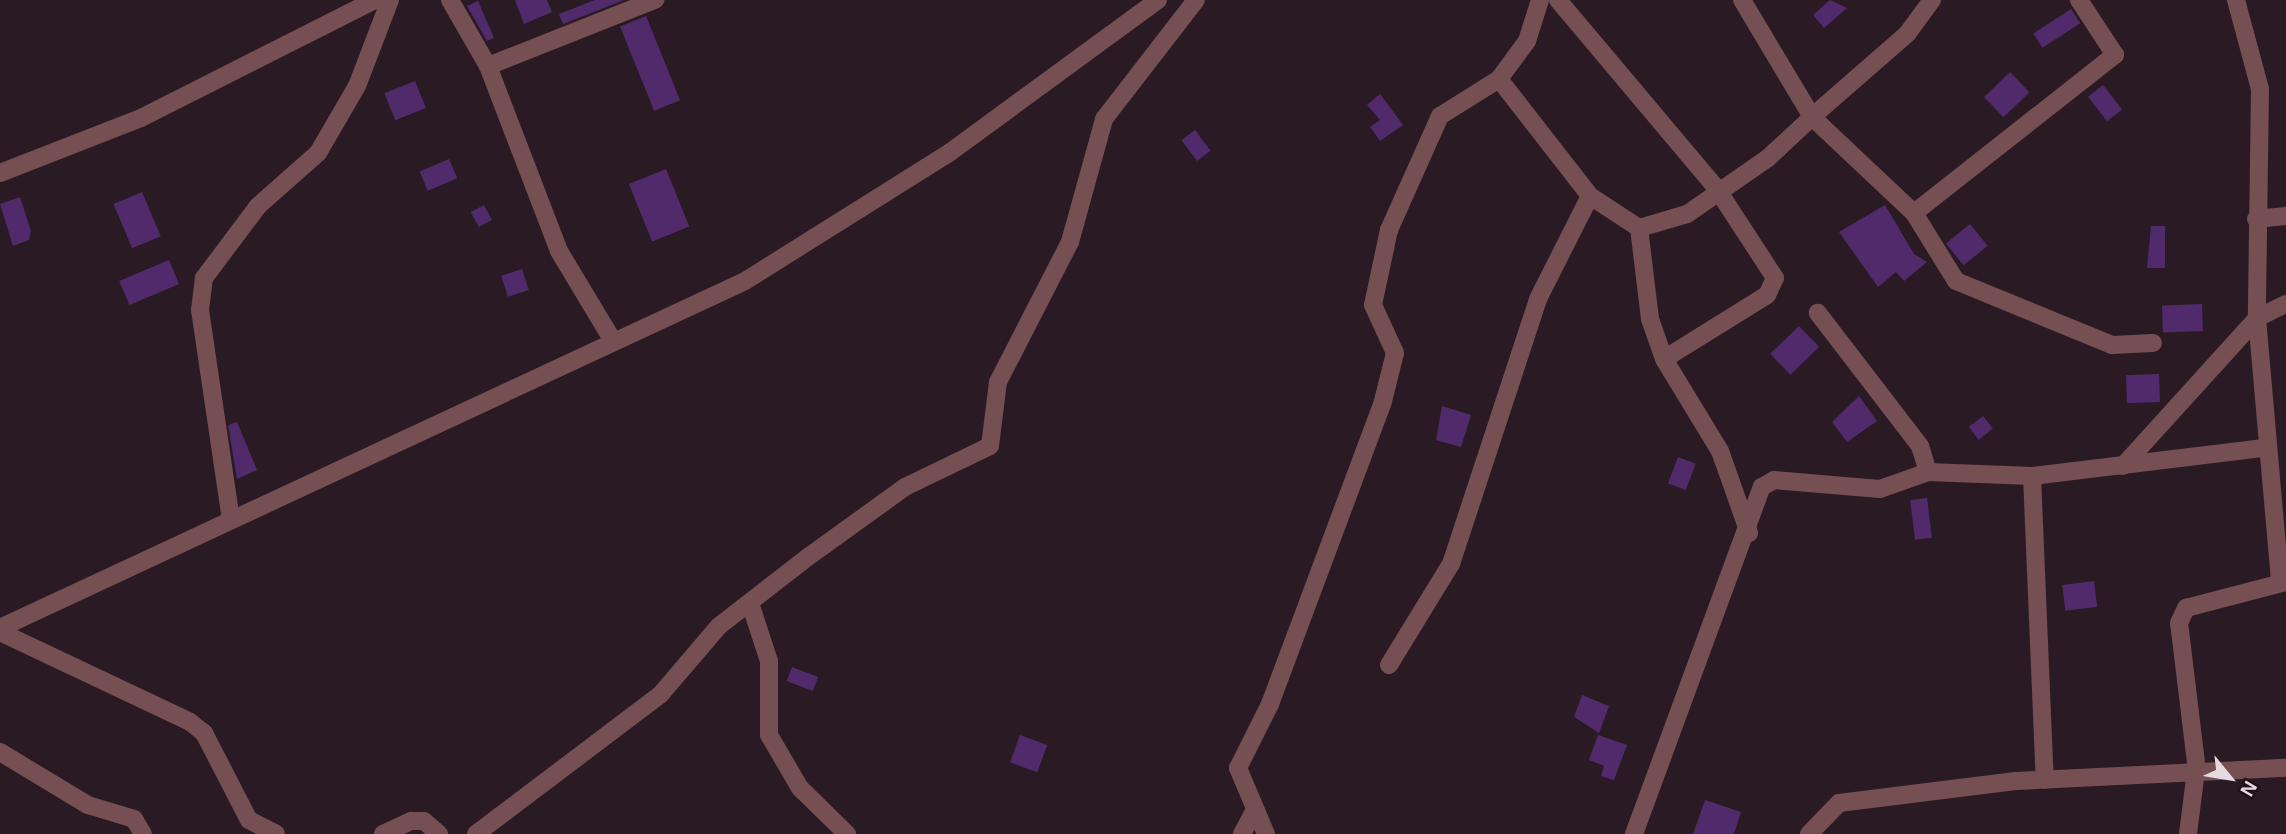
<!DOCTYPE html>
<html>
<head>
<meta charset="utf-8">
<style>
  body { margin:0 }
  #map { position:relative; width:2286px; height:834px; overflow:hidden; background:#2a1a24; font-family:Arial,sans-serif }
  div>[style] { position:absolute }
  [style*='--x'] { left:calc(var(--x)*1px); top:calc(var(--y)*1px); width:calc(var(--w)*1px); rotate:calc(var(--a)*1deg) }
  .building>* { inset:0; background:#512a6c; transform-origin:0 0 }
  .minor>* { height:18px; margin:-9px; padding:0 9px; transform-origin:9px; border-radius:9px; background:#754f52 }
  span { translate:-50% -50%; white-space:nowrap; text-align:center; line-height:1.15; -webkit-text-stroke:6px #20101a; paint-order:stroke }
  .north { position:absolute; left:2195px; top:743px; width:70px; height:70px; -webkit-text-stroke:5px #20101a; paint-order:stroke; rotate:120deg; font-size:19px; font-weight:700; line-height:28px; text-align:center; color:#e6dae0 }
  .north::after { content:''; display:block; margin:auto; width:24px; height:32px; background:#e6dae0; clip-path:polygon(50% 0,100% 100%,50% 72%,0 100%) }
</style>
</head>
<body>
<div id="map">
  <div class="building">
    <div style="clip-path:polygon(515px 0,547px 0,552px 12px,524px 24px)"></div>
    <div style="clip-path:polygon(595px 0,624px 0,563px 24px,559px 14px)"></div>
    <div style="clip-path:polygon(1830px 0,1847px 8px,1824px 28px,1813px 15px)"></div>
    <div style="clip-path:polygon(478px 1px,494px 38px,487px 41px,467px 6px)"></div>
    <div style="left:2071px;top:9px;width:17px;height:45px;rotate:57deg"></div>
    <div style="left:646px;top:16px;width:91px;height:28px;rotate:68deg"></div>
    <div style="left:2010px;top:72px;width:28px;height:36px;rotate:46deg"></div>
    <div style="left:415px;top:81px;width:29px;height:33px;rotate:68deg"></div>
    <div style="left:2103px;top:85px;width:31px;height:19px;rotate:52deg"></div>
    <div style="clip-path:polygon(1380px 94px,1403px 125px,1380px 141px,1370px 127px,1380px 120px,1367px 105px)"></div>
    <div style="left:1195px;top:130px;width:26px;height:17px;rotate:53deg"></div>
    <div style="left:449px;top:159px;width:21px;height:32px;rotate:67deg"></div>
    <div style="left:666px;top:169px;width:62px;height:40px;rotate:68deg"></div>
    <div style="left:142px;top:192px;width:48px;height:31px;rotate:67deg"></div>
    <div style="clip-path:polygon(20px 197px,31px 231px,29px 240px,13px 246px,0 204px)"></div>
    <div style="left:484px;top:205px;width:17px;height:15px;rotate:62deg"></div>
    <div style="clip-path:polygon(1885px 205px,1914px 254px,1927px 262px,1904px 281px,1896px 272px,1878px 287px,1839px 232px)"></div>
    <div style="left:1970px;top:224px;width:28px;height:31px;rotate:51deg"></div>
    <div style="clip-path:polygon(2151px 226px,2165px 226px,2165px 268px,2147px 268px)"></div>
    <div style="left:169px;top:260px;width:26px;height:54px;rotate:67deg"></div>
    <div style="left:522px;top:269px;width:22px;height:22px;rotate:72deg"></div>
    <div style="left:2202px;top:304px;width:27px;height:40px;rotate:88deg"></div>
    <div style="left:1799px;top:326px;width:29px;height:40px;rotate:46deg"></div>
    <div style="left:2159px;top:374px;width:28px;height:33px;rotate:88deg"></div>
    <div style="clip-path:polygon(1859px 396px,1877px 421px,1847px 442px,1832px 422px)"></div>
    <div style="clip-path:polygon(1442px 406px,1471px 415px,1461px 447px,1436px 440px)"></div>
    <div style="left:1983px;top:416px;width:16px;height:18px;rotate:52deg"></div>
    <div style="clip-path:polygon(237px 422px,257px 470px,237px 479px,228px 425px)"></div>
    <div style="left:1678px;top:457px;width:19px;height:28px;rotate:21deg"></div>
    <div style="left:1927px;top:498px;width:40px;height:17px;rotate:83deg"></div>
    <div style="left:2094px;top:581px;width:26px;height:32px;rotate:83deg"></div>
    <div style="left:792px;top:667px;width:28px;height:15px;rotate:21deg"></div>
    <div style="clip-path:polygon(1582px 695px,1609px 706px,1599px 733px,1574px 717px)"></div>
    <div style="left:1020px;top:735px;width:29px;height:29px;rotate:20deg"></div>
    <div style="clip-path:polygon(1598px 735px,1627px 745px,1614px 780px,1601px 776px,1604px 766px,1589px 760px)"></div>
    <div style="clip-path:polygon(1705px 800px,1741px 812px,1734px 834px,1693px 834px)"></div>
  </div>
  <div class="minor">
    <div style="--x:450;--y:0;--w:76;--a:60.1"></div>
    <div style="--x:488;--y:66;--w:198;--a:69"></div>
    <div style="--x:559;--y:251;--w:105;--a:59"></div>
    <div style="--x:1558;--y:0;--w:247;--a:49.9"></div>
    <div style="--x:1717;--y:189;--w:106;--a:56.9"></div>
    <div style="--x:1775;--y:278;--w:19;--a:115"></div>
    <div style="--x:1767;--y:295;--w:121;--a:148.1"></div>
    <div style="--x:1742;--y:0;--w:136;--a:59.1"></div>
    <div style="--x:1812;--y:117;--w:60;--a:137"></div>
    <div style="--x:1768;--y:158;--w:98;--a:145.3"></div>
    <div style="--x:1687;--y:214;--w:50;--a:163.7"></div>
    <div style="--x:1639;--y:228;--w:92;--a:83.1"></div>
    <div style="--x:1650;--y:319;--w:42;--a:70.7"></div>
    <div style="--x:1664;--y:359;--w:108;--a:58.7"></div>
    <div style="--x:1720;--y:451;--w:87;--a:70.5"></div>
    <div style="--x:1932;--y:0;--w:42;--a:126.3"></div>
    <div style="--x:1907;--y:34;--w:126;--a:138.9"></div>
    <div style="--x:1812;--y:117;--w:140;--a:43.3"></div>
    <div style="--x:1914;--y:213;--w:80;--a:58.3"></div>
    <div style="--x:1956;--y:281;--w:169;--a:22.3"></div>
    <div style="--x:2112;--y:345;--w:41;--a:-2.8"></div>
    <div style="--x:2236;--y:0;--w:92;--a:74.9"></div>
    <div style="--x:2260;--y:89;--w:229;--a:90.8"></div>
    <div style="--x:2257;--y:318;--w:266;--a:85"></div>
    <div style="--x:488;--y:66;--w:180;--a:-21.6"></div>
    <div style="--x:1499;--y:79;--w:148;--a:52.1"></div>
    <div style="--x:1590;--y:196;--w:59;--a:33.1"></div>
    <div style="--x:0;--y:173;--w:151;--a:-21.3"></div>
    <div style="--x:141;--y:118;--w:262;--a:-26.8"></div>
    <div style="--x:1914;--y:213;--w:256;--a:-38.2"></div>
    <div style="--x:2115;--y:55;--w:66;--a:-123.2"></div>
    <div style="--x:2256;--y:219;--w:30;--a:-6"></div>
    <div style="--x:2123;--y:466;--w:200;--a:-47.8"></div>
    <div style="--x:2257;--y:318;--w:32;--a:-26"></div>
    <div style="--x:1928;--y:472;--w:104;--a:2.2"></div>
    <div style="--x:2032;--y:476;--w:234;--a:-6.9"></div>
    <div style="--x:2032;--y:476;--w:304;--a:87.6"></div>
    <div style="--x:231;--y:520;--w:212;--a:-98.4"></div>
    <div style="--x:200;--y:310;--w:32;--a:-83"></div>
    <div style="--x:204;--y:278;--w:90;--a:-53.1"></div>
    <div style="--x:258;--y:206;--w:80;--a:-41.5"></div>
    <div style="--x:318;--y:153;--w:78;--a:-59.8"></div>
    <div style="--x:357;--y:86;--w:92;--a:-69"></div>
    <div style="--x:750;--y:603;--w:61;--a:71.9"></div>
    <div style="--x:769;--y:661;--w:74;--a:90"></div>
    <div style="--x:769;--y:735;--w:61;--a:59.7"></div>
    <div style="--x:800;--y:788;--w:66;--a:44.4"></div>
    <div style="--x:0;--y:628;--w:822;--a:-24.97"></div>
    <div style="--x:745;--y:281;--w:241;--a:-32.1"></div>
    <div style="--x:949;--y:153;--w:259;--a:-36.2"></div>
    <div style="--x:0;--y:632;--w:210;--a:25.3"></div>
    <div style="--x:190;--y:722;--w:18;--a:38"></div>
    <div style="--x:204;--y:733;--w:98;--a:62.7"></div>
    <div style="--x:249;--y:820;--w:30;--a:27"></div>
    <div style="--x:1389;--y:665;--w:119;--a:-58.5"></div>
    <div style="--x:1451;--y:564;--w:279;--a:-71.8"></div>
    <div style="--x:1538;--y:299;--w:115;--a:-63.2"></div>
    <div style="--x:0;--y:752;--w:103;--a:31.1"></div>
    <div style="--x:88;--y:805;--w:48;--a:16.9"></div>
    <div style="--x:134;--y:819;--w:17;--a:59"></div>
    <div style="--x:2197;--y:771;--w:149;--a:-96.9"></div>
    <div style="--x:2179;--y:623;--w:17;--a:-65"></div>
    <div style="--x:2186;--y:608;--w:103;--a:-14.6"></div>
    <div style="--x:383;--y:834;--w:31;--a:-25"></div>
    <div style="--x:411;--y:821;--w:13;--a:0"></div>
    <div style="--x:424;--y:821;--w:20;--a:41"></div>
    <div style="--x:476;--y:834;--w:231;--a:-37.1"></div>
    <div style="--x:660;--y:695;--w:91;--a:-49.5"></div>
    <div style="--x:719;--y:626;--w:113;--a:-37.8"></div>
    <div style="--x:808;--y:557;--w:120;--a:-35.8"></div>
    <div style="--x:905;--y:487;--w:94;--a:-25.8"></div>
    <div style="--x:990;--y:446;--w:64;--a:-82.9"></div>
    <div style="--x:998;--y:382;--w:157;--a:-62.8"></div>
    <div style="--x:1070;--y:242;--w:128;--a:-74.5"></div>
    <div style="--x:1104;--y:119;--w:150;--a:-52.3"></div>
    <div style="--x:1242;--y:834;--w:24;--a:-62"></div>
    <div style="--x:1266;--y:834;--w:72;--a:-113"></div>
    <div style="--x:1238;--y:768;--w:72;--a:-63.4"></div>
    <div style="--x:1270;--y:704;--w:319;--a:-69.5"></div>
    <div style="--x:1382;--y:405;--w:54;--a:-76"></div>
    <div style="--x:1395;--y:353;--w:53;--a:-114.6"></div>
    <div style="--x:1373;--y:305;--w:77;--a:-78"></div>
    <div style="--x:1389;--y:230;--w:125;--a:-65.9"></div>
    <div style="--x:1440;--y:116;--w:70;--a:-32.1"></div>
    <div style="--x:1499;--y:79;--w:47;--a:-53.6"></div>
    <div style="--x:1527;--y:41;--w:43;--a:-72.4"></div>
    <div style="--x:1634;--y:834;--w:370;--a:-69.8"></div>
    <div style="--x:1762;--y:487;--w:14;--a:-30"></div>
    <div style="--x:1774;--y:480;--w:106;--a:4.9"></div>
    <div style="--x:1880;--y:489;--w:51;--a:-19.5"></div>
    <div style="--x:1928;--y:472;--w:27;--a:-107"></div>
    <div style="--x:1920;--y:446;--w:168;--a:-127.5"></div>
    <div style="--x:1809;--y:834;--w:43;--a:-45.9"></div>
    <div style="--x:1839;--y:803;--w:178;--a:-7.1"></div>
    <div style="--x:2016;--y:781;--w:270;--a:-2.8"></div>
    <div style="--x:2188;--y:834;--w:64;--a:-82.8"></div>
  </div>
  <div class="north">N</div>
</div>
</body>
</html>
